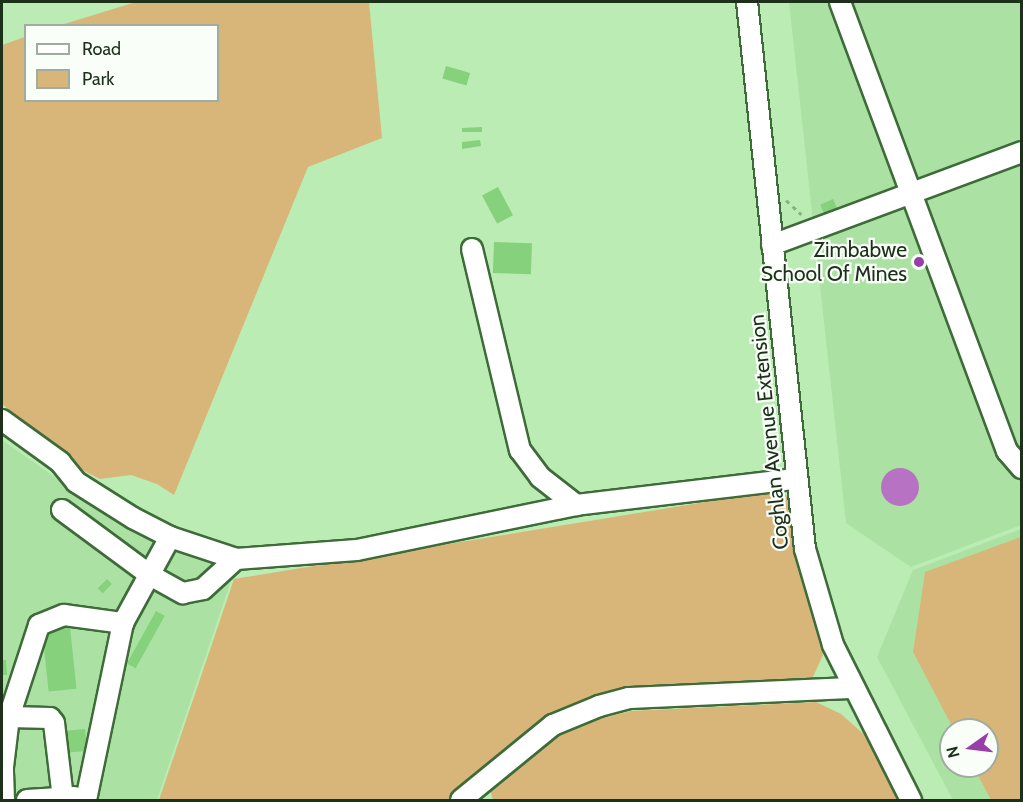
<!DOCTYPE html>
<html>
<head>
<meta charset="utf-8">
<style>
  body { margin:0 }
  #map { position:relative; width:1023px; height:802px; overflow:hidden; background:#baecb3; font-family:Cabin,sans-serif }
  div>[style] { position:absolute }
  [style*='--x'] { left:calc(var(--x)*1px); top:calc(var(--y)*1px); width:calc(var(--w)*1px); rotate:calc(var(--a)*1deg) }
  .built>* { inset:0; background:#abe2a3 }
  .green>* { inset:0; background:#d8b679 }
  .water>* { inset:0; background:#b772c3 }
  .round { border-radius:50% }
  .building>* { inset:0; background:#85d17c; transform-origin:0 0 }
  .path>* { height:3px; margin-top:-1.5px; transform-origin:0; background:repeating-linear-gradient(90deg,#89b284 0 4.5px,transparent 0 9px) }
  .roads { filter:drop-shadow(2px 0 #3e6b39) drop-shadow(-2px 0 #3e6b39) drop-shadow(0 2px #3e6b39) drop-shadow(0 -2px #3e6b39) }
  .minor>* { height:20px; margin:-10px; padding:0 10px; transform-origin:10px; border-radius:10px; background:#fff }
  .dots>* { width:16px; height:16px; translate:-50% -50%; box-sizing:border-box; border:3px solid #f9fef9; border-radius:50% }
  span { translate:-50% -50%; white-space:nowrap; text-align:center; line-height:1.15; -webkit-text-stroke:4.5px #f9fef9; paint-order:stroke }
  .poi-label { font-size:21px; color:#1c301a }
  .right { translate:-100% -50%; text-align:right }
  .street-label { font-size:21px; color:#1c301a }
  .frame { position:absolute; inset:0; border:3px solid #1c301a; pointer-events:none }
  .legend { position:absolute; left:24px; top:24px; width:195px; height:78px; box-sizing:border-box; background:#f9fef9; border:2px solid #a1aca0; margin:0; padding:8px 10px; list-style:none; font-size:18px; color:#1c301a }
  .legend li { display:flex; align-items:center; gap:12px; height:30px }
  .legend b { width:30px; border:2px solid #a1aca0 }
  .north { position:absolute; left:939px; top:718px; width:60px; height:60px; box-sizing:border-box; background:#f9fef9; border:2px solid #a1aca0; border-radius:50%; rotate:256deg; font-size:16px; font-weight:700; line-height:24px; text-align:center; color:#1c301a }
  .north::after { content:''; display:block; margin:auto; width:21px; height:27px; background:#993ea8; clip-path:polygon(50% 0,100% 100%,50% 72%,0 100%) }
</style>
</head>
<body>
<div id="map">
  <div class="built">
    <div style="clip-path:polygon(789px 2px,1021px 2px,1021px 525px,911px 567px,846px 523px)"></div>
    <div style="clip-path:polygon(2px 440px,66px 485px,160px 540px,235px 569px,157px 800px,2px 800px)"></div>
    <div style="clip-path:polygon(evenodd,1021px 529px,1021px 800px,953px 800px,877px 657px,913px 570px,1021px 529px,951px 730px,987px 730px,987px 766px,951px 766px,951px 730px)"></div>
  </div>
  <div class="green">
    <div style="clip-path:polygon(136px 2px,369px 2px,382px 138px,308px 167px,174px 495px,157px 484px,131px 475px,100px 479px,76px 467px,2px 404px,2px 45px,25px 37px,26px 100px,218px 100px,218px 26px,61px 25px)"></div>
    <div style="clip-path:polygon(773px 491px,786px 495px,790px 504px,802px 574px,823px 655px,811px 681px,591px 701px,452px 800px,159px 800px,234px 579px)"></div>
    <div style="clip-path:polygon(1021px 537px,1021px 800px,991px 800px,973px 766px,987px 766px,987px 730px,954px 730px,913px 652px,925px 572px)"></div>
    <div style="clip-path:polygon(816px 702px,841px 714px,868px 738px,901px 800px,493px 800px,490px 789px,557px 735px,583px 723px,631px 711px)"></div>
  </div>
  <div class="water">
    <div class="round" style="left:881px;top:468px;width:38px;height:38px"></div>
  </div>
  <div class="building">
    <div style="left:446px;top:66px;width:25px;height:13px;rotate:16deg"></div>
    <div style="clip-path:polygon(482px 127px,482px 132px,462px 132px,462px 128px)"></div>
    <div style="clip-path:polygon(480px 140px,481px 146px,462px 149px,462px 142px)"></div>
    <div style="left:498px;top:187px;width:32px;height:18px;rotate:62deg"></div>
    <div style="left:833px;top:199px;width:12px;height:14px;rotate:66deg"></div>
    <div style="left:494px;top:242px;width:38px;height:31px;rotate:2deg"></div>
    <div style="left:107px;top:579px;width:7px;height:13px;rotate:45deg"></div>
    <div style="left:156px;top:611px;width:10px;height:60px;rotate:29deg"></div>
    <div style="left:70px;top:627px;width:62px;height:28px;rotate:84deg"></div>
    <div style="clip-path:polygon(2px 660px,6px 660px,7px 675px,2px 675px)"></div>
    <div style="left:85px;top:729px;width:22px;height:19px;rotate:85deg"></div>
  </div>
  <div class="path">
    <div style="--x:786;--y:200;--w:21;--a:43"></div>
  </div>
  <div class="roads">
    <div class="minor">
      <div style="--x:747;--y:2;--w:550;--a:83.95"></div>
      <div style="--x:805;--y:549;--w:100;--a:73.7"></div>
      <div style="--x:833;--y:645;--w:174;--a:63.3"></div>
      <div style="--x:840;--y:2;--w:479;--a:69.6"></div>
      <div style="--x:1007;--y:451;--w:23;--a:49"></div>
      <div style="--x:772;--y:245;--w:267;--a:-20.4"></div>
      <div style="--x:472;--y:249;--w:207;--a:76.6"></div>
      <div style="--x:520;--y:450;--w:34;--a:53"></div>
      <div style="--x:540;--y:477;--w:46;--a:37.9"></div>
      <div style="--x:2;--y:420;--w:72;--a:35.9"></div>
      <div style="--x:60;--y:462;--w:26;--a:51"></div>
      <div style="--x:76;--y:482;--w:67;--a:32.3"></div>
      <div style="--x:133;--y:518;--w:42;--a:27.2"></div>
      <div style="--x:170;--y:537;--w:70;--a:18.4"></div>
      <div style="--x:236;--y:559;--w:121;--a:-4.3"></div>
      <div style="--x:357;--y:550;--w:224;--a:-11.6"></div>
      <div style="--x:576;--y:505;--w:221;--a:-6.8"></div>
      <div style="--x:62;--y:510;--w:109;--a:36.5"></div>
      <div style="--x:150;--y:575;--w:38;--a:29"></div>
      <div style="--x:183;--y:593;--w:20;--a:-11"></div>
      <div style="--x:203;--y:589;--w:45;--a:-42.3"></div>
      <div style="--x:9;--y:717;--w:41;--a:1.4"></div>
      <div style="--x:50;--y:718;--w:6;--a:51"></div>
      <div style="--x:54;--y:723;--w:76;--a:83.2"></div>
      <div style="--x:4;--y:800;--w:33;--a:-92"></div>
      <div style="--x:3;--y:767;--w:50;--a:-83.2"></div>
      <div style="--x:9;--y:717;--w:97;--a:-71.9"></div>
      <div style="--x:39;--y:625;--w:27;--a:-22"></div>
      <div style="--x:64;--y:615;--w:60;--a:7.7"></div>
      <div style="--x:27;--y:800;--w:47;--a:-3.7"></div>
      <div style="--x:86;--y:800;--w:181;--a:-78.2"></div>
      <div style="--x:123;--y:623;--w:98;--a:-61.3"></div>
      <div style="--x:461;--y:800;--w:119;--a:-39.2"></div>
      <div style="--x:553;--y:725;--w:50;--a:-22.4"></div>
      <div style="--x:599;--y:706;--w:31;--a:-15"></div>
      <div style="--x:629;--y:698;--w:222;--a:-2.6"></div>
    </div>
  </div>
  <div class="dots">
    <div style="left:919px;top:262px;background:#993ea8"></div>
  </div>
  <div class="poi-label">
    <span class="right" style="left:907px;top:262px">Zimbabwe<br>School Of Mines</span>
  </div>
  <div class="street-label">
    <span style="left:769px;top:432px;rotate:-96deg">Coghlan Avenue Extension</span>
  </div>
  <div class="frame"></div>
  <ul class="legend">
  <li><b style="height:8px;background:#fff"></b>Road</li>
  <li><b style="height:16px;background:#d8b679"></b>Park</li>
  </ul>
  <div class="north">N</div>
</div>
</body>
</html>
